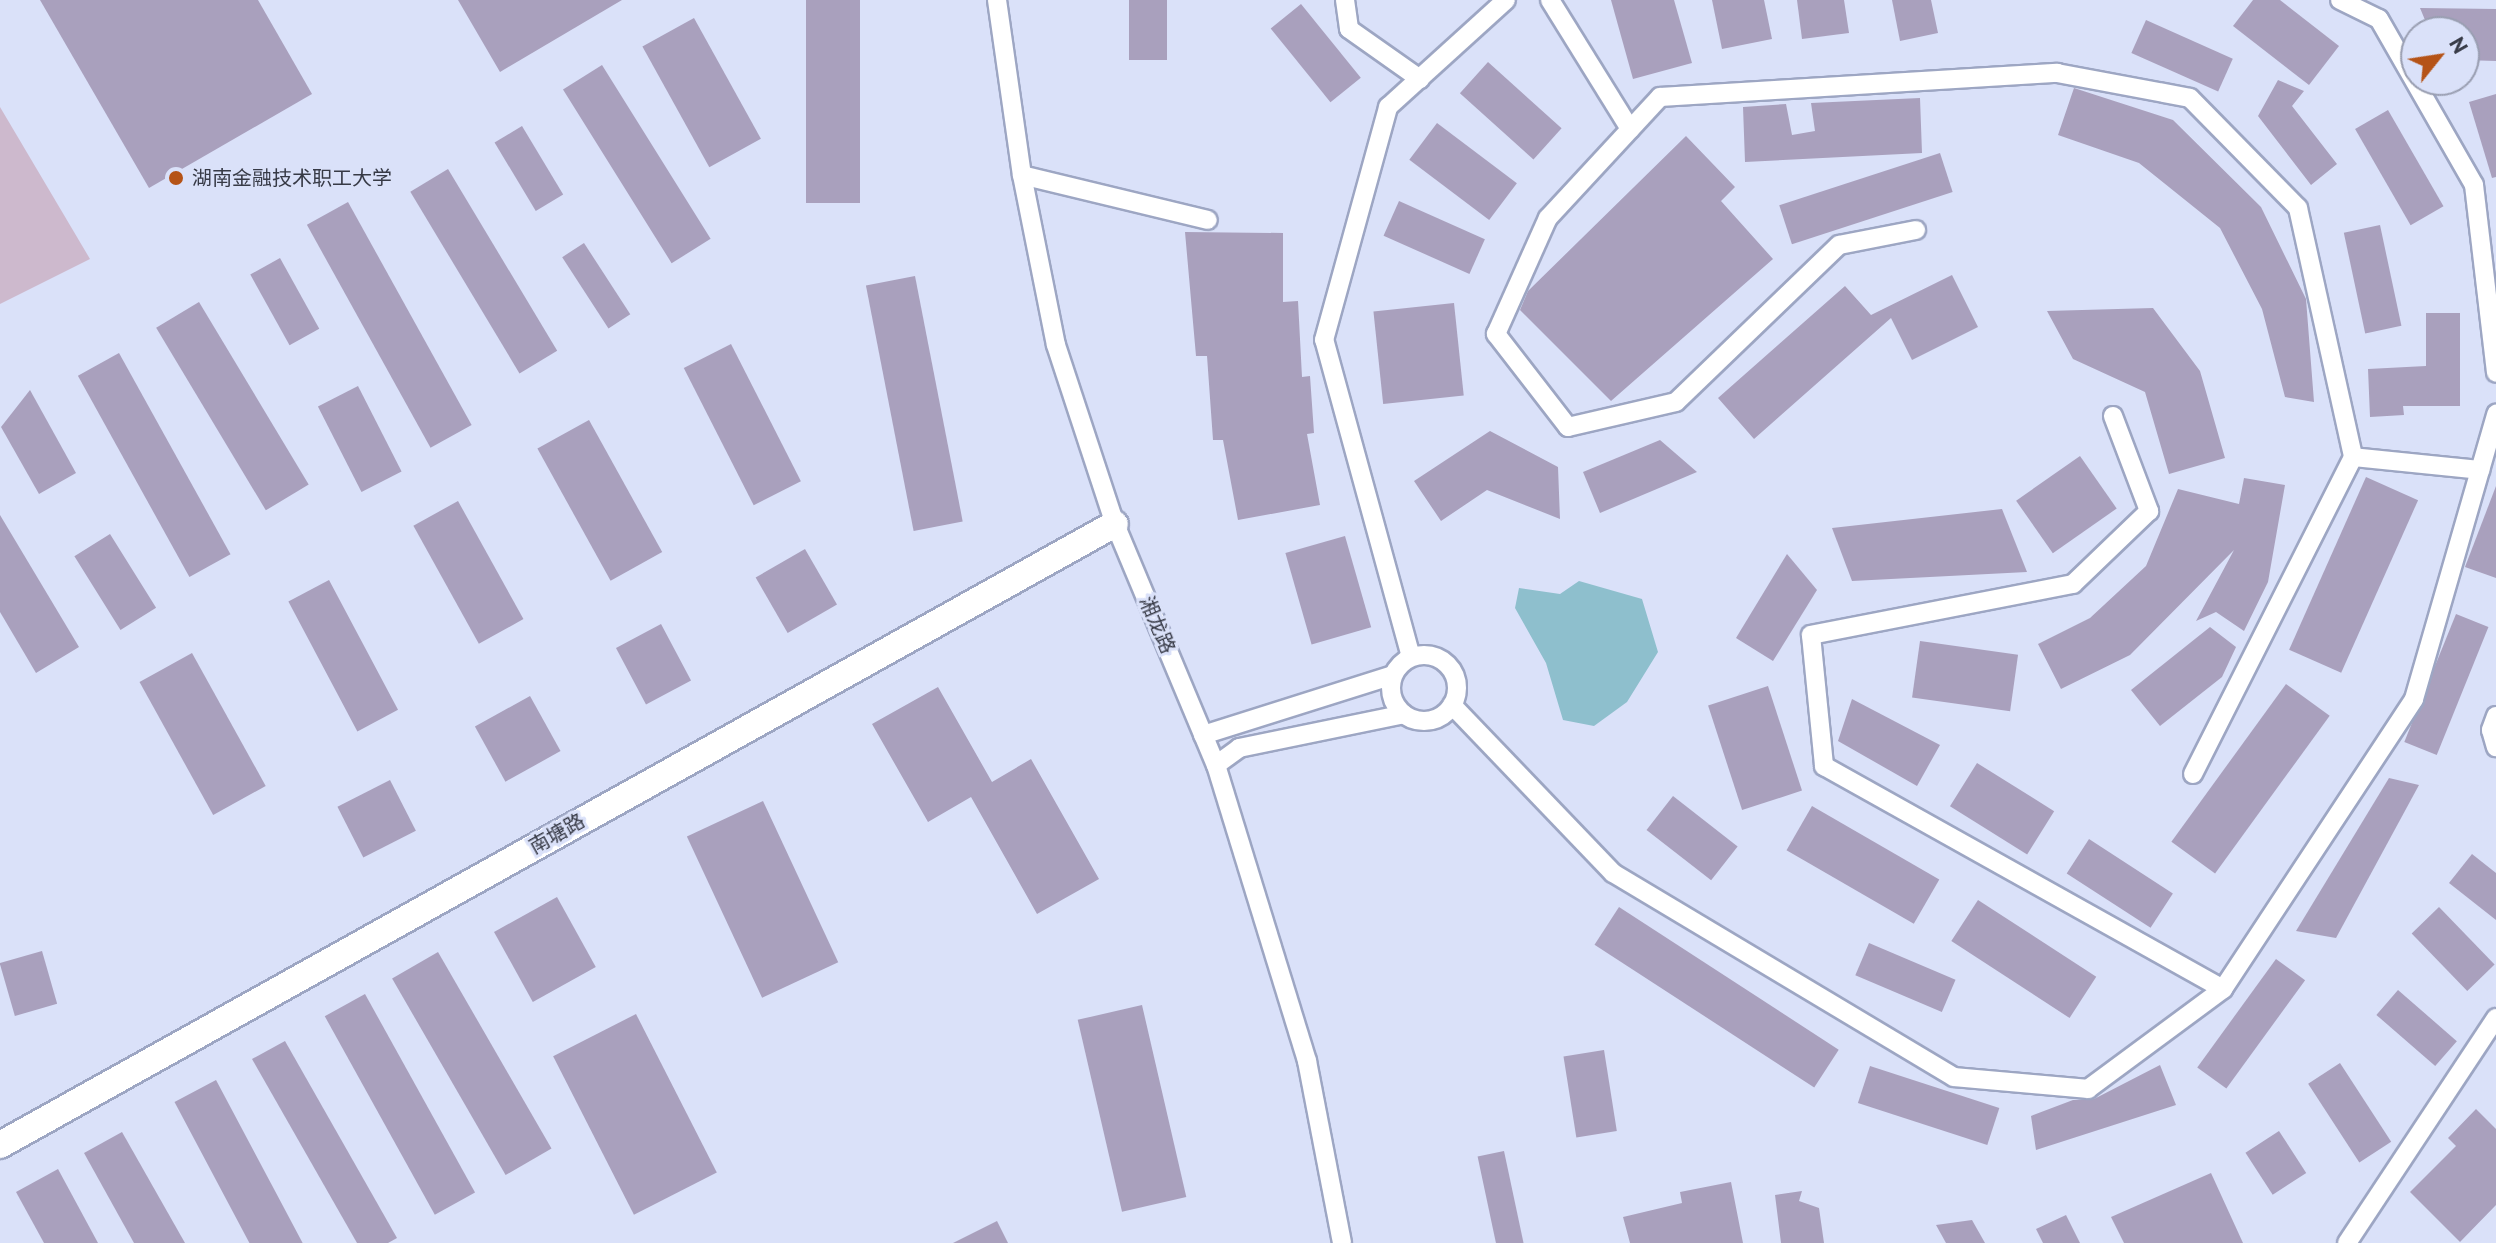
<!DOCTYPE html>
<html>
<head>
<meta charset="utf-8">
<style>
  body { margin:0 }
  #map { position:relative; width:2496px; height:1243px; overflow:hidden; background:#dae1f9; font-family:"PT Sans","Noto Sans SC",sans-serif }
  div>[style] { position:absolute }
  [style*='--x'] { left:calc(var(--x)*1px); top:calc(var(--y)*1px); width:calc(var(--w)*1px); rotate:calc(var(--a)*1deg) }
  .green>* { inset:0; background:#cdb9cd }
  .water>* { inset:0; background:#8ebfcd }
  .building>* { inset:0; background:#a9a0bd; transform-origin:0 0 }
  .roads { filter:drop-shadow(2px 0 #9da6c3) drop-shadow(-2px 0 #9da6c3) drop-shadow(0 2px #9da6c3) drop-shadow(0 -2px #9da6c3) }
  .street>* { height:18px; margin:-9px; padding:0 9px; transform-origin:9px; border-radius:9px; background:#fff }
  .street>.ring { margin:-9px; padding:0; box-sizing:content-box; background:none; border:18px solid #fff; border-radius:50% }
  .secondary>* { height:26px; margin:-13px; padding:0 13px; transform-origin:13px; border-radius:13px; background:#fff }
  .dots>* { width:22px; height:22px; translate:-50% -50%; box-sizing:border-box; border:4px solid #dae1f9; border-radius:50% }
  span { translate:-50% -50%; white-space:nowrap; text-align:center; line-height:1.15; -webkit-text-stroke:6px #dae1f9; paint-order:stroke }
  .poi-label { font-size:20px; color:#373a46 }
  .left { translate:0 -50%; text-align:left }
  .street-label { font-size:20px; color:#373a46 }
  .north { position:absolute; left:2400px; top:16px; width:80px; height:80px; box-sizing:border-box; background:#dae1f9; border:2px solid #999eb1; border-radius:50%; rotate:60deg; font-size:22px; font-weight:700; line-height:32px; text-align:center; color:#373a46 }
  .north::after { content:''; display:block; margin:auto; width:28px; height:36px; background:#b55317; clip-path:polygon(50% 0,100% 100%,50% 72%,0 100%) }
</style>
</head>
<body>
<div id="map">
  <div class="green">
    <div style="clip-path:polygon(0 107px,90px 259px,0 304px)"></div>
  </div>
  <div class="water">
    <div style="clip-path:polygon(1579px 581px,1642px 599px,1658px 652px,1627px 702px,1594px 726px,1563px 720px,1546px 663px,1515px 608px,1519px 588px,1560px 594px)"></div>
  </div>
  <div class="building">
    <div style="clip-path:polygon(40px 0,258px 0,312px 94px,149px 188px)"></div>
    <div style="clip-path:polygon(458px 0,622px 0,500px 72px)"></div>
    <div style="left:806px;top:0;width:54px;height:203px"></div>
    <div style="left:1129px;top:0;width:38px;height:60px"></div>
    <div style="clip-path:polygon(1611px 0,1674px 0,1692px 63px,1633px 79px)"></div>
    <div style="clip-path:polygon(1712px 0,1764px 0,1772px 39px,1722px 49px)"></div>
    <div style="clip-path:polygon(1797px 0,1844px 0,1849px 33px,1802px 39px)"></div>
    <div style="clip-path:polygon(1892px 0,1931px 0,1938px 33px,1900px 41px)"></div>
    <div style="clip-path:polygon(2253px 0,2280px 0,2339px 46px,2309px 85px,2233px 26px)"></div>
    <div style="left:1301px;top:4px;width:95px;height:39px;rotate:51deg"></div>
    <div style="clip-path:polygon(2420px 8px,2496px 9px,2496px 61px,2464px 60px,2464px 32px,2430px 32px)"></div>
    <div style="left:694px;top:18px;width:138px;height:59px;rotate:61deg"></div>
    <div style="left:2146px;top:20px;width:95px;height:36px;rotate:24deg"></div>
    <div style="left:1488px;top:62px;width:99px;height:42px;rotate:42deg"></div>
    <div style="left:602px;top:65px;width:205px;height:46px;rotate:58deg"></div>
    <div style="clip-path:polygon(2278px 80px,2304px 91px,2292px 106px,2337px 164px,2311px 185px,2258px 116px)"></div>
    <div style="clip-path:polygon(2074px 88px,2173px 120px,2261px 207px,2306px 299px,2314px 402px,2285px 397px,2262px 309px,2220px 228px,2139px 163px,2058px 135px)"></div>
    <div style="clip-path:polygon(2496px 94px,2496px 177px,2492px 178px,2469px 102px)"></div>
    <div style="clip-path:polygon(1920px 98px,1922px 153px,1745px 162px,1743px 107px,1786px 104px,1792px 135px,1815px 131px,1811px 103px)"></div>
    <div style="left:2388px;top:110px;width:111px;height:38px;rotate:60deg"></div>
    <div style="left:1437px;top:123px;width:100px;height:46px;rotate:37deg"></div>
    <div style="left:522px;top:126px;width:80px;height:32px;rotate:59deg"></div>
    <div style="clip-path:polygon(1686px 136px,1735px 187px,1721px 201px,1773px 259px,1611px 401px,1520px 310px,1528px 291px)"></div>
    <div style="left:1940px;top:153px;width:41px;height:169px;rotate:72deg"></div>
    <div style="left:448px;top:169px;width:212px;height:44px;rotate:59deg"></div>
    <div style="left:1399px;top:201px;width:94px;height:38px;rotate:24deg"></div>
    <div style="left:348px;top:202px;width:255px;height:47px;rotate:61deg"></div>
    <div style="left:2380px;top:225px;width:103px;height:37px;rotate:78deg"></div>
    <div style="clip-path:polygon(1185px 232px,1283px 233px,1283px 302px,1298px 301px,1302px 377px,1310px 376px,1314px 433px,1307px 434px,1320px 505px,1238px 520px,1223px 440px,1213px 440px,1207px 356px,1196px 356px)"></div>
    <div style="left:584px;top:243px;width:85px;height:26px;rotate:57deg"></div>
    <div style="left:280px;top:258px;width:81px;height:34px;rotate:61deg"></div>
    <div style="clip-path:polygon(1952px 275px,1978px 327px,1912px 360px,1891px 318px,1754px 439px,1718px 398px,1845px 286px,1871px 315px)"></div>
    <div style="left:915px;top:276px;width:250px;height:50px;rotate:79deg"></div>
    <div style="left:199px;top:302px;width:213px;height:50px;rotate:59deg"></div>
    <div style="left:1454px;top:303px;width:93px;height:81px;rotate:84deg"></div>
    <div style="clip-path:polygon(2153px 308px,2200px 371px,2225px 458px,2169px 474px,2145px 392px,2073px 359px,2047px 311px)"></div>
    <div style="clip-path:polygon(2426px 313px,2460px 313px,2460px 406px,2403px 406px,2404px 415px,2370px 417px,2368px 369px,2426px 366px)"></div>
    <div style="left:731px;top:344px;width:154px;height:53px;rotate:63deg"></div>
    <div style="left:119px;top:353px;width:230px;height:47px;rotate:61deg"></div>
    <div style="left:358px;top:386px;width:96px;height:45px;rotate:63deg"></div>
    <div style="clip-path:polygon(30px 390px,76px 473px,39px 494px,1px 427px)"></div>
    <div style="left:589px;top:420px;width:151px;height:59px;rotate:61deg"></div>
    <div style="clip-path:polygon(1490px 431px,1558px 467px,1560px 519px,1487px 490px,1441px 521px,1414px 481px)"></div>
    <div style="clip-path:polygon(1660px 440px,1697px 472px,1600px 513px,1583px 472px)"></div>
    <div style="left:2080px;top:456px;width:64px;height:78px;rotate:55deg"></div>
    <div style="left:2366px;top:477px;width:57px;height:189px;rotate:24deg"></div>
    <div style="clip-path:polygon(2244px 478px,2285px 485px,2268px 582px,2244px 631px,2216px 612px,2196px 621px,2234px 550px,2130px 655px,2061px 689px,2038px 644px,2090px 618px,2146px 566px,2178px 489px,2239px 504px)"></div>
    <div style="clip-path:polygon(2496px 486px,2496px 578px,2465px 567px)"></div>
    <div style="left:458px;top:501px;width:135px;height:51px;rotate:61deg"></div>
    <div style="clip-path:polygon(2002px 509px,2027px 572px,1852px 581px,1832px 528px)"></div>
    <div style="clip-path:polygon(0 515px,79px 647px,36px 673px,0 612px)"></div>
    <div style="left:110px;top:534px;width:87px;height:42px;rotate:58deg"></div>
    <div style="left:1345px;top:536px;width:95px;height:62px;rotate:74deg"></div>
    <div style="left:805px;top:549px;width:64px;height:57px;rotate:60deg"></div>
    <div style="clip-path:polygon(1787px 554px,1817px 590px,1773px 661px,1736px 638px)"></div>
    <div style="left:329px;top:580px;width:147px;height:46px;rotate:62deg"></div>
    <div style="left:2456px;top:614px;width:35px;height:138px;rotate:22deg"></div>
    <div style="left:661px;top:624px;width:64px;height:51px;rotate:62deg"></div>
    <div style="clip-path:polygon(2210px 627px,2236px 647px,2222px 677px,2160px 726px,2131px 690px)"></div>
    <div style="left:1920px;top:641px;width:99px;height:57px;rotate:8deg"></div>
    <div style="left:192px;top:653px;width:152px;height:60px;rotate:61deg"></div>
    <div style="left:2286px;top:684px;width:54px;height:195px;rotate:36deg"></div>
    <div style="left:1768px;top:686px;width:110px;height:63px;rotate:72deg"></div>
    <div style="clip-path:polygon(938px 687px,992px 782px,1031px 759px,1099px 879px,1037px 914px,971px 797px,928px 822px,872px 724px)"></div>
    <div style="left:530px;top:696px;width:63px;height:63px;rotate:61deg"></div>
    <div style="clip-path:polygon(1852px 699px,1940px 745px,1917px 786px,1838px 741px)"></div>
    <div style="left:1977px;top:763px;width:91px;height:51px;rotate:32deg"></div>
    <div style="clip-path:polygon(2389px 778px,2419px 785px,2336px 938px,2296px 931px)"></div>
    <div style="left:390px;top:780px;width:57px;height:59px;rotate:63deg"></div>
    <div style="left:1673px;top:796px;width:82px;height:43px;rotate:38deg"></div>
    <div style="left:763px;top:801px;width:178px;height:84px;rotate:65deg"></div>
    <div style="left:1812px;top:806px;width:147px;height:51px;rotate:30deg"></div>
    <div style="left:2089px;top:839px;width:100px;height:41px;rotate:33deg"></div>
    <div style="clip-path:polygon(2472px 854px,2496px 873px,2496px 920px,2449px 883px)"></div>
    <div style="left:557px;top:897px;width:80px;height:72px;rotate:61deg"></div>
    <div style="left:1978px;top:900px;width:141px;height:49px;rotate:33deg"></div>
    <div style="left:1619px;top:907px;width:262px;height:45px;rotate:33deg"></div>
    <div style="left:2439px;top:907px;width:80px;height:38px;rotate:46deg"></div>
    <div style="left:1869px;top:943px;width:94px;height:35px;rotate:23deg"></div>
    <div style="left:42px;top:951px;width:55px;height:44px;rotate:74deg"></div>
    <div style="left:438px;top:952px;width:227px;height:53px;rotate:60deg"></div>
    <div style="left:2276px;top:959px;width:36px;height:134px;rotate:36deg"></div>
    <div style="left:2398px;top:990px;width:78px;height:33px;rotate:41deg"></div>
    <div style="left:365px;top:994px;width:227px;height:46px;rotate:61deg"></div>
    <div style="left:1142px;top:1005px;width:197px;height:66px;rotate:77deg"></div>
    <div style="left:636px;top:1014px;width:178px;height:93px;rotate:63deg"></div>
    <div style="clip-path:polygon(285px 1041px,397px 1238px,388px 1243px,357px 1243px,252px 1059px)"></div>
    <div style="left:1604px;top:1050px;width:82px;height:41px;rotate:81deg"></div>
    <div style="left:2340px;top:1063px;width:94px;height:38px;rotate:57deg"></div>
    <div style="clip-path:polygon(2160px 1065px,2176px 1105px,2036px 1150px,2031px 1116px,2073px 1100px,2094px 1099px)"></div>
    <div style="left:1870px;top:1066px;width:136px;height:39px;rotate:18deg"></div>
    <div style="left:216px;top:1080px;width:185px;height:47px;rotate:62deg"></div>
    <div style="clip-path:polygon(2476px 1109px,2496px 1129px,2496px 1205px,2460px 1242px,2410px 1192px,2456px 1146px,2448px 1138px)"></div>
    <div style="left:2279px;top:1131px;width:50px;height:40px;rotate:57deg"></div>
    <div style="clip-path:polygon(122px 1132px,185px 1243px,134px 1243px,84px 1153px)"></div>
    <div style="left:1504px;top:1151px;width:94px;height:27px;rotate:78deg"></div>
    <div style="clip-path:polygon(58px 1169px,98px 1243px,44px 1243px,16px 1192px)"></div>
    <div style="clip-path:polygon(2211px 1173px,2243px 1243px,2124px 1243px,2111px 1217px)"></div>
    <div style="clip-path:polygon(1731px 1182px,1743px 1243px,1630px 1243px,1623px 1217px,1682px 1203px,1680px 1192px)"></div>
    <div style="clip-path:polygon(1802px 1191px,1799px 1201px,1819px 1208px,1824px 1243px,1781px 1243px,1775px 1195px)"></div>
    <div style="clip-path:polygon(2066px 1215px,2080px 1243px,2043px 1243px,2036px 1229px)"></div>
    <div style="clip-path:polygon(1972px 1220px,1985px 1243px,1946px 1243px,1936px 1225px)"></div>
    <div style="clip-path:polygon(997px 1221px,1008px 1243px,953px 1243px)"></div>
  </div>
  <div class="roads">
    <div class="street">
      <div style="--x:997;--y:0;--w:177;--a:81.9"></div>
      <div style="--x:1022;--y:175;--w:173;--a:78.7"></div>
      <div style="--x:1056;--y:345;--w:188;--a:71.8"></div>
      <div style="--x:1115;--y:524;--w:261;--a:67.3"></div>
      <div style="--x:1216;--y:765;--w:310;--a:72.9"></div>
      <div style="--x:1307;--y:1061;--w:185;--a:79.1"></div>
      <div style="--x:1345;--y:0;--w:29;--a:82"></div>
      <div style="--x:1349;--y:29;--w:87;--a:35.2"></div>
      <div style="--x:1550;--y:0;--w:152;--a:58.2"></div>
      <div style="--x:2340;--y:0;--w:43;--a:26"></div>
      <div style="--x:2379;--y:19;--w:191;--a:60.2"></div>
      <div style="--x:2474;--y:185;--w:189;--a:83.3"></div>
      <div style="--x:1022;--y:175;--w:191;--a:13.6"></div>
      <div style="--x:1916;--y:230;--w:78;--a:169"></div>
      <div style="--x:1839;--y:245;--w:226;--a:136.1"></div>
      <div style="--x:1676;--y:402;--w:111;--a:167"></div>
      <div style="--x:1568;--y:427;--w:118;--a:-127.7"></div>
      <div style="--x:1496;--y:334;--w:127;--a:-65.9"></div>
      <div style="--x:1548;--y:218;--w:165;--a:-47.2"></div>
      <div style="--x:1660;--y:97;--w:398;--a:-3.5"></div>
      <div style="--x:2057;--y:73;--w:135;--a:10.6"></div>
      <div style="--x:2190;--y:98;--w:154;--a:45.5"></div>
      <div style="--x:2298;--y:208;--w:255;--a:77.5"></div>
      <div style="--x:2113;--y:416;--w:102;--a:69.2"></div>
      <div style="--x:2149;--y:511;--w:105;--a:136.2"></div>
      <div style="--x:2073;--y:584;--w:267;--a:169"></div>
      <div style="--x:1811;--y:635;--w:132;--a:84.3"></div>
      <div style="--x:1824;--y:766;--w:457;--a:29.2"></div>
      <div class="ring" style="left:1391px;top:655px;width:48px;height:48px"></div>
      <div style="--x:1411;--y:657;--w:329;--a:-105.3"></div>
      <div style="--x:1324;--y:340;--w:242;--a:-74.6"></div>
      <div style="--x:1388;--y:107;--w:159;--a:-42.2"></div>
      <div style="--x:1452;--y:705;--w:233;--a:46.2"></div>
      <div style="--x:1613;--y:873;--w:397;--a:30.9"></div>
      <div style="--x:1954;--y:1077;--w:135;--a:5.1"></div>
      <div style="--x:2088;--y:1089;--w:168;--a:-36.5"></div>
      <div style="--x:2223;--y:989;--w:347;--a:-56.6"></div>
      <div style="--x:2414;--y:699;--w:297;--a:-73.9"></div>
      <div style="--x:2496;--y:716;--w:15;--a:110"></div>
      <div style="--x:2491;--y:730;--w:18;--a:74"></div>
      <div style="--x:1203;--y:735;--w:199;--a:-17.5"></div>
      <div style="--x:1216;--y:765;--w:29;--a:-36"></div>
      <div style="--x:1239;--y:748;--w:168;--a:-11.6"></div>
      <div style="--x:2193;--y:774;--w:355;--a:-63.2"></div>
      <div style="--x:2353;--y:457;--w:128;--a:5.8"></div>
      <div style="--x:2347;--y:1243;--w:270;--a:-56.5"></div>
    </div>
    <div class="secondary">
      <div style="--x:0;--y:1145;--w:1276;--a:-29.12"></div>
    </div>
  </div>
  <div class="dots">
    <div style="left:176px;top:178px;background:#b55317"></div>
  </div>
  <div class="poi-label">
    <span class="left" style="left:192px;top:178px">湖南金融技术职工大学</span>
  </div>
  <div class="street-label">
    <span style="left:1157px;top:625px;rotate:67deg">湘龙路</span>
    <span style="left:557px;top:834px;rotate:-29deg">南塘路</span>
  </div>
  <div class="north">N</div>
</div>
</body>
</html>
